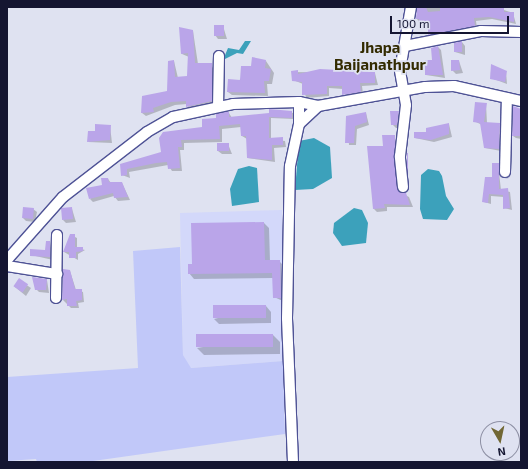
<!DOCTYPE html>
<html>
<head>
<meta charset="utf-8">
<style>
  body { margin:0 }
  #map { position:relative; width:528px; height:469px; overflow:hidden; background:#dfe2f1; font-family:"Exo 2",sans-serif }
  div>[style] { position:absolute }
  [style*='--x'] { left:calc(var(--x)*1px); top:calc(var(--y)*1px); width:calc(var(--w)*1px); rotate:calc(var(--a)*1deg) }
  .built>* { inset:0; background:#d3d8fa }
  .green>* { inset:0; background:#c1c8f9 }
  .water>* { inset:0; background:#3ca1bb }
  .shadow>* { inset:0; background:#0003 }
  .building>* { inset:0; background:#baa5e9; transform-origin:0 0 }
  .roads { filter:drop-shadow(1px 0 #4e5295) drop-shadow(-1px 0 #4e5295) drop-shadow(0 1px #4e5295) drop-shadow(0 -1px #4e5295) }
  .minor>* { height:10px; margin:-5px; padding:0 5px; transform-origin:5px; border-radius:5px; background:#fff }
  span { translate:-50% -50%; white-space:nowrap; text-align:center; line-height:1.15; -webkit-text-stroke:3.5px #dfe2f1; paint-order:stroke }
  .quarter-label { font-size:15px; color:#332b00; font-weight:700 }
  .frame { position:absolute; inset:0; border:8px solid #141531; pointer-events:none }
  .north { position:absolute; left:480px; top:421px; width:40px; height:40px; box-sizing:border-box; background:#dfe2f1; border:1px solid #8e90a4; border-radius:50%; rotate:171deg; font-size:11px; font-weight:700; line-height:16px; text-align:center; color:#141531 }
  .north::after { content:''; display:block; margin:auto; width:14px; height:18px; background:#716734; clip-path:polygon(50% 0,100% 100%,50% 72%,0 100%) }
  .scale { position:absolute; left:390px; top:16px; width:119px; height:18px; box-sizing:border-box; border:2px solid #141531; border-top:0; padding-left:5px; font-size:12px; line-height:14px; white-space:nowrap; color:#141531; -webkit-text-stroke:3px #dfe2f1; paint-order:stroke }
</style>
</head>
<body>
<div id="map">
  <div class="built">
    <div style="clip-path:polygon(282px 210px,283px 361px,190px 368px,183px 355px,180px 213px)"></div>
  </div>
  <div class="green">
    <div style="clip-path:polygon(180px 247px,183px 355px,191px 368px,283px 361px,285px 434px,86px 462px,37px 462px,36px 459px,7px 461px,7px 377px,138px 368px,133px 251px)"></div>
  </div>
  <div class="water">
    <div style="clip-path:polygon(245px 41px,251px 41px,243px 54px,237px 53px,223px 60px,228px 48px,239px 50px)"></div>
    <div style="clip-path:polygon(314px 138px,330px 147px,332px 178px,313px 189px,295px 190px,299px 141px)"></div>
    <div style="clip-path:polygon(249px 166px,257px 168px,259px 202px,232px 206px,230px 189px,238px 169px)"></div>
    <div style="clip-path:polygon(428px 169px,439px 171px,442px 176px,446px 196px,454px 209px,447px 220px,423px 219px,420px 209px,421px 175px)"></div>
    <div style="clip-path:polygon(354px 208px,362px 210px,368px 223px,366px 243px,342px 246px,333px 233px,334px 223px)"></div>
  </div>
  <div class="shadow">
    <div style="clip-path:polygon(418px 7px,495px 7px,513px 13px,516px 24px,492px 19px,476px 21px,477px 28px,431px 37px,429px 28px,423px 28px,417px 19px)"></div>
    <div style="clip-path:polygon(223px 26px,227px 39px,218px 39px,215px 35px)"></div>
    <div style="clip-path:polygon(180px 28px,193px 31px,198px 64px,215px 68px,215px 104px,190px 110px,187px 104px,175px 105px,146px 116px,142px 113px,143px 97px,168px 92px,174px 61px,178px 78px,188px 77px,189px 57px,182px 54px)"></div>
    <div style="clip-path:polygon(462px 42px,465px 46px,465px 55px,455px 52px)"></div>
    <div style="clip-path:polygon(438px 47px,441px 50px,445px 78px,426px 75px)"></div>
    <div style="clip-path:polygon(266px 61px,274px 73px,272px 84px,267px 84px,268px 96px,232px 95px,228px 92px,252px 67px)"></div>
    <div style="clip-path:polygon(459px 61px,463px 73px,456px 74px,452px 70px)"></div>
    <div style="clip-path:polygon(292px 72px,375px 73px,378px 85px,362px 86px,363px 94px,346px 97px,343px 89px,329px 88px,329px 96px,306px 98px,303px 84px,293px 80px)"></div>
    <div style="clip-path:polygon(506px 72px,507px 84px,491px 78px)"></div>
    <div style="clip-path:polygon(486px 104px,487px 123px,502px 126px,501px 151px,485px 148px,482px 125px,474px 121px)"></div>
    <div style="clip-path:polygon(521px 109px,521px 139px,516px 138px,513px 136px)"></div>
    <div style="clip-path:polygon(270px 110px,294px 113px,294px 119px,271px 118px,271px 139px,285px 141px,286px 147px,274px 148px,275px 162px,248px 158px,247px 139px,242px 136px,241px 127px,222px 129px,222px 142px,184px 143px,184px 150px,180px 150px,182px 171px,172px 171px,168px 165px,129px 172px,130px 178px,122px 175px,121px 165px,163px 153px,160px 138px,203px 128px,229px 113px,232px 118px,269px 114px)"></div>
    <div style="clip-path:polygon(398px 112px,402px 115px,400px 128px,396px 128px,392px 124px)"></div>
    <div style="clip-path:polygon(366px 113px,369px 125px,357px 129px,356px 145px,349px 145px,347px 117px)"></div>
    <div style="clip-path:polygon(449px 124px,452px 137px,434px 142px,415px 138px)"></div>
    <div style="clip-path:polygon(110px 126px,112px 143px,88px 142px,96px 132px)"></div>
    <div style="clip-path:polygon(395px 136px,399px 192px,409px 197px,413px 207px,387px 207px,387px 211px,377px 212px,374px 209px,384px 147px)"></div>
    <div style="clip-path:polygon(228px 144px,232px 154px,222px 154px,218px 151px)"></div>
    <div style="clip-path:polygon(498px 164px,501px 190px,510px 192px,512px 210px,504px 208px,504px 197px,491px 196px,491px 204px,484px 202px)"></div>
    <div style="clip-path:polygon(108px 179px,111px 183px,122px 183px,130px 200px,118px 201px,114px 196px,93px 202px,90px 199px)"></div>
    <div style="clip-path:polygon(33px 209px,37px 212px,35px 222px,26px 221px,23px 218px)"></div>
    <div style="clip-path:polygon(72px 209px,76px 222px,66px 223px,63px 220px)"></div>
    <div style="clip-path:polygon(264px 223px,269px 228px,270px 261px,279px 261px,284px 266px,285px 302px,274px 297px,273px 278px,194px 279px,189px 273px,193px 265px)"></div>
    <div style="clip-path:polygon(71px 235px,77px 238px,77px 248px,85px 250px,78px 254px,78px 260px,64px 252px)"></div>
    <div style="clip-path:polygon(50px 242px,53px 260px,31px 255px,46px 251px)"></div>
    <div style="clip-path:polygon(70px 271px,76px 290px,83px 292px,84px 302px,78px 303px,79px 308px,71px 308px,63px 300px)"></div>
    <div style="clip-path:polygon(19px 280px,31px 288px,26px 296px,15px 287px)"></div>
    <div style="clip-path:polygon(47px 280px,49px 293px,39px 292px,36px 289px)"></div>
    <div style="clip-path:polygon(266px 306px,271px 312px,271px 323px,219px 324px,214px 319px)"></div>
    <div style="clip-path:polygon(273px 335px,280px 342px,280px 354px,204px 355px,197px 348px)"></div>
  </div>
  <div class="building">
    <div style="clip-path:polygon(417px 7px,426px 7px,428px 12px,440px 11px,440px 7px,504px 7px,504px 12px,514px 12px,514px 22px,489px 17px,474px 18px,475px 26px,428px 35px,428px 26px,420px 26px,419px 19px,416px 19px)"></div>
    <div style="left:214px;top:25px;width:10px;height:11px"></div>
    <div style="clip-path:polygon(179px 27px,193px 30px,195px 63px,212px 63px,212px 101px,186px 107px,186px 101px,171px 102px,153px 108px,154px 112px,141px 113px,142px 96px,167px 91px,168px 61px,174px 60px,175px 77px,187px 76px,188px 53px,181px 54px)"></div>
    <div style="clip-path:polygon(462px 41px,462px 52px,454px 52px,454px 43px)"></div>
    <div style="clip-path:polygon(438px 46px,443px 75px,425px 75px,425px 60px,432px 60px,431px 48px)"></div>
    <div style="clip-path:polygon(252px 57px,266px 60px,265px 68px,271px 69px,269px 81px,264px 81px,265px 93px,227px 92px,228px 79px,240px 80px,241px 66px,251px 66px)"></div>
    <div style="clip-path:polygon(451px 60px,459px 60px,460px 70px,451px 71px)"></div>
    <div style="clip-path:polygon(491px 64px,507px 71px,505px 82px,490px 79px)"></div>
    <div style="clip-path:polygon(320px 69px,375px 72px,375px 83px,360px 83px,361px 92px,342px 95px,342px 86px,327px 86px,327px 94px,302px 95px,302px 82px,292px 81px,291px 71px,298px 70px,298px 74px)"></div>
    <div style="clip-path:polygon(475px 102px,487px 103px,484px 122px,500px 123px,499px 149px,484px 148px,480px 123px,473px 122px)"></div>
    <div style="clip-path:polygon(513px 106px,521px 109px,521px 136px,512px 136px)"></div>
    <div style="clip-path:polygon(269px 109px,292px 111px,292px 118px,269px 117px)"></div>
    <div style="clip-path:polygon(390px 111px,399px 111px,397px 125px,391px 125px)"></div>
    <div style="clip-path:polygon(225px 112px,229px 112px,229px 117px,269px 113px,269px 138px,283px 137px,283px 145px,272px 145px,272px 160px,247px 158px,246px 136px,241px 136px,240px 124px,219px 126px,220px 139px,181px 140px,182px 147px,178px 147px,180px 168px,168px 169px,167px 162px,156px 163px,127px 169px,127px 175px,121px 176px,120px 164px,161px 152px,159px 138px,163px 132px,202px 127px,202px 119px,216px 118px,216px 114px)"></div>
    <div style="clip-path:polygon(366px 112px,367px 122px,355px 126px,354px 143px,345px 143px,346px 116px)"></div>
    <div style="clip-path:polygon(449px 123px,449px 134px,431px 140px,414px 138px,414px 132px,426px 132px,426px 128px)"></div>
    <div style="clip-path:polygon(95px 124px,111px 125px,110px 140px,87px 142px,88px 131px,95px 131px)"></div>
    <div style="clip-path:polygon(382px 135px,395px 135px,397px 188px,400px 193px,406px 193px,410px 205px,384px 204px,385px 208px,373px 209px,367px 146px,383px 146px)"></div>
    <div style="left:229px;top:143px;width:8px;height:12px;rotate:90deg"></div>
    <div style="left:407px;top:153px;width:1px;height:28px"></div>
    <div style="clip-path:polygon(492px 163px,499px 163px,499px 189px,508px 188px,510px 208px,503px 209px,503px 195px,489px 194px,488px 203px,482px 202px,485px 177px,492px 177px)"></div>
    <div style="clip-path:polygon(101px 178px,108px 178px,109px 182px,122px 182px,128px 197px,114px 198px,113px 193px,89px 199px,86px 188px,102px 185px)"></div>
    <div style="left:23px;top:207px;width:11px;height:11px;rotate:5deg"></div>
    <div style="left:72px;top:207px;width:12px;height:11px;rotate:85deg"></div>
    <div style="clip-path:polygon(264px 222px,265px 260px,280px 260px,281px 298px,273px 298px,272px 273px,188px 274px,188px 264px,192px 264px,191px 223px)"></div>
    <div style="clip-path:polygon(70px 234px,75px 234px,75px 247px,83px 247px,83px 251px,76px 252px,76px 258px,69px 258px,69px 252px,63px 252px)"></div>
    <div style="clip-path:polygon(46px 241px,50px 241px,50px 257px,30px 256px,30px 249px,45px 250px)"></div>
    <div style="clip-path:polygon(63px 269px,70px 270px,75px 289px,82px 289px,82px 300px,76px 301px,77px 306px,67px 306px,67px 299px,62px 300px)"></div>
    <div style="clip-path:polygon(32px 277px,47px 279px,46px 290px,35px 290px)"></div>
    <div style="left:19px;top:278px;width:11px;height:10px;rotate:34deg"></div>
    <div style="left:266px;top:305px;width:13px;height:53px;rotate:90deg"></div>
    <div style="left:273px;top:334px;width:13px;height:77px;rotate:90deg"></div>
  </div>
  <div class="roads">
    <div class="minor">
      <div style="--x:405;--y:46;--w:77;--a:-11.2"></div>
      <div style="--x:481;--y:31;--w:40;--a:1.4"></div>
      <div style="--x:218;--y:107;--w:51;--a:-88.9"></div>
      <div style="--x:299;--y:124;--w:22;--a:-90"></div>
      <div style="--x:505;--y:172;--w:74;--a:-88.5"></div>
      <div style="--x:403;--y:187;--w:31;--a:-96"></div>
      <div style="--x:400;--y:156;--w:51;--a:-83.3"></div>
      <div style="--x:406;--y:105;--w:36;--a:-100"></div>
      <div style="--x:400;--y:70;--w:64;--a:-80.1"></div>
      <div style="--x:7;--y:260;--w:84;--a:-48.4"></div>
      <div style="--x:63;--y:197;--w:106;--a:-37.7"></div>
      <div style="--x:147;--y:132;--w:30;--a:-30"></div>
      <div style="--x:173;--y:117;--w:61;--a:-12.2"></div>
      <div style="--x:233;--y:104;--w:66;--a:-1.7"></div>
      <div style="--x:299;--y:102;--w:19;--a:12"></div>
      <div style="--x:318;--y:106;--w:109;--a:-10.1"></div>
      <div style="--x:425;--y:87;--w:29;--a:-2"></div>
      <div style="--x:454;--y:86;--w:69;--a:12.6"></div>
      <div style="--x:7;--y:266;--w:51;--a:9.1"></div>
      <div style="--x:56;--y:298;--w:63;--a:-89.1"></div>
      <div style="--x:293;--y:462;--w:144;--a:-92.4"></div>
      <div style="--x:287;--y:318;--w:152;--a:-88.9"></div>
      <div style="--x:290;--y:166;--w:43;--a:-77.9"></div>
      <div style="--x:299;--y:124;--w:26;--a:-43"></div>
    </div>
  </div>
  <div class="quarter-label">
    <span style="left:380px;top:56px">Jhapa<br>Baijanathpur</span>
  </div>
  <div class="frame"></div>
  <div class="north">N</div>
  <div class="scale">100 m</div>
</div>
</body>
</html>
